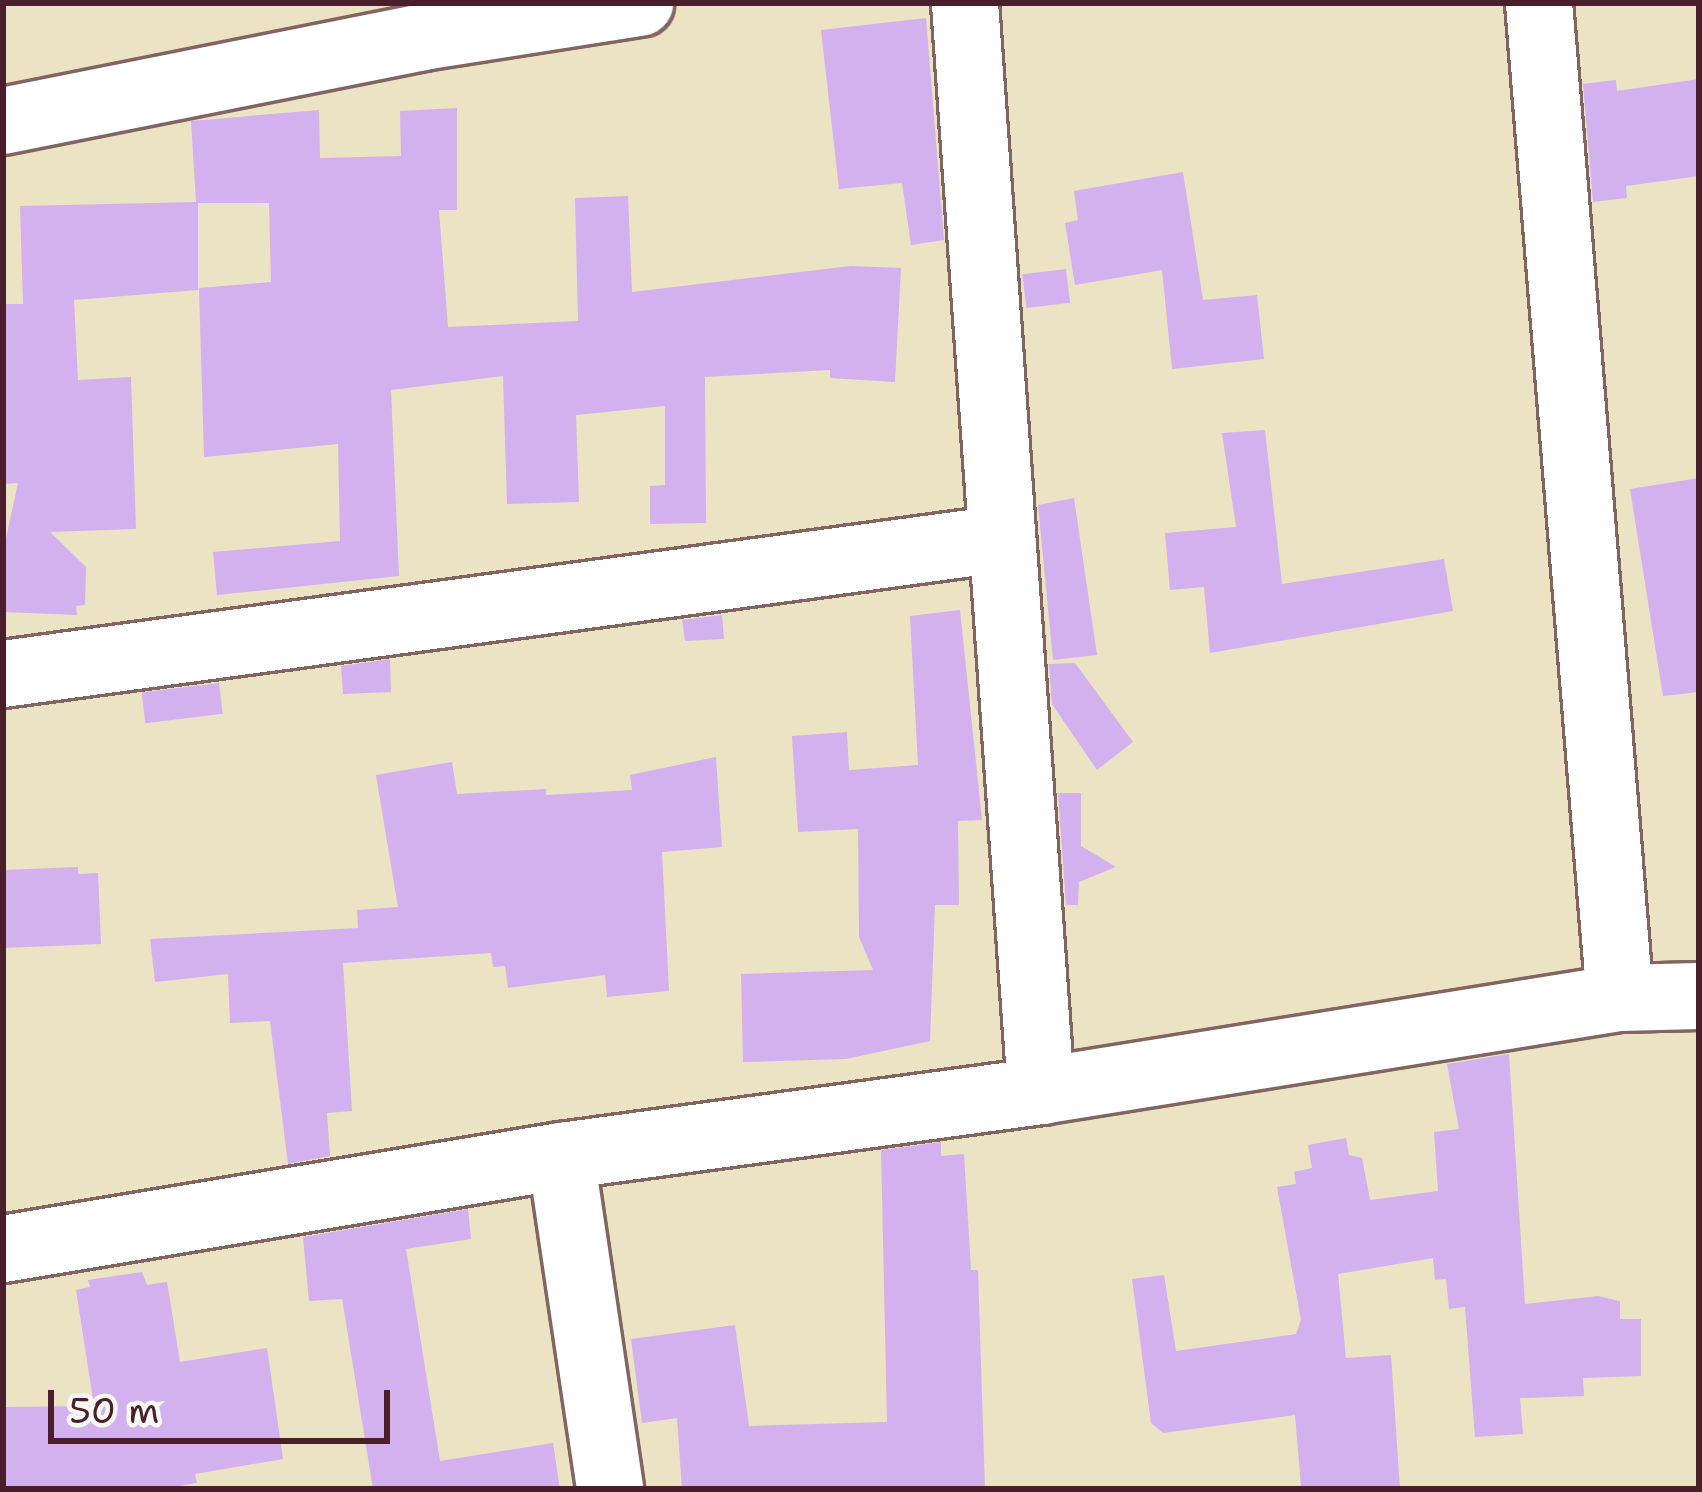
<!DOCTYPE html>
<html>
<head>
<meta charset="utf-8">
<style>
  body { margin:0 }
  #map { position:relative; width:1702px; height:1492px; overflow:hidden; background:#ebe3c4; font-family:"Shantell Sans",sans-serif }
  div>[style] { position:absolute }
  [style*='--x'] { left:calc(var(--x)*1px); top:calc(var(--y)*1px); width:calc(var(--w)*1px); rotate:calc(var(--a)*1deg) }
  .building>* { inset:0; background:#d2b1ee; transform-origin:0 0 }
  .roads { filter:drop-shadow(3px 0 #826461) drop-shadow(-3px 0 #826461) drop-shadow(0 3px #826461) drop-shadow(0 -3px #826461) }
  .minor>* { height:66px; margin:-33px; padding:0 33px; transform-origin:33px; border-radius:33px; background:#fff }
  span { translate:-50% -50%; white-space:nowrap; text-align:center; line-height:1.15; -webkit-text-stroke:9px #f6f6f2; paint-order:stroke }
  .frame { position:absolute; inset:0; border:6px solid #4a1f2b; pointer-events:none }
  .scale { position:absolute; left:48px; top:1390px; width:342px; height:54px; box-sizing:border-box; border:6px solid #4a1f2b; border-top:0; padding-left:15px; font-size:36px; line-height:42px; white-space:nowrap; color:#4a1f2b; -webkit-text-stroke:9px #f6f6f2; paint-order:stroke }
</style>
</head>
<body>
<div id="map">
  <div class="building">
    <div style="clip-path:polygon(926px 18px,944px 240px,911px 245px,902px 183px,839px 189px,821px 30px)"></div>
    <div style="clip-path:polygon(1699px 79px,1699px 176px,1626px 186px,1627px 198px,1593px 202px,1583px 84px,1616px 80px,1617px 91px)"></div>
    <div style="clip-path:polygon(457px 108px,457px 210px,439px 210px,448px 327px,578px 321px,575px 198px,628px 196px,632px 292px,851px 266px,901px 268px,895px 382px,830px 378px,830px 370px,705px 377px,706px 523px,650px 524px,650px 486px,665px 485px,665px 406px,576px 415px,579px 502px,507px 504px,503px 376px,391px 390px,399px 576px,217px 595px,213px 552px,340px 541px,338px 444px,204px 457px,199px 288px,271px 282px,269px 203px,198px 203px,198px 290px,74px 300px,78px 380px,131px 377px,136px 529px,50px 532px,86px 567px,85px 605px,76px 606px,77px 615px,3px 612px,3px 552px,18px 483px,3px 484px,3px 304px,23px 304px,20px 206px,196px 202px,191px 121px,319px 110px,320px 158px,401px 156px,400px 111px)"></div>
    <div style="clip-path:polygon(1183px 172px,1203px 300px,1257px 295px,1264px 359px,1172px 369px,1162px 270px,1075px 285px,1065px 223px,1078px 220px,1074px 191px)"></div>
    <div style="left:1066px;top:269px;width:34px;height:44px;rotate:83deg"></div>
    <div style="clip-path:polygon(1265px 430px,1282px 584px,1444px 559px,1453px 611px,1210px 653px,1204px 587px,1170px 590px,1165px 533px,1236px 527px,1222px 433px)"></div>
    <div style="clip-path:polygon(1699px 478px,1699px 692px,1663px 696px,1630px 489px)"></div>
    <div style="clip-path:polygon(1074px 498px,1097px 655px,1053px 660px,1038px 505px)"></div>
    <div style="clip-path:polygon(960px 610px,982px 820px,958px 821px,959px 905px,935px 905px,930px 1041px,846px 1059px,743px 1062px,741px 974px,873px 970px,859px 937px,858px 829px,798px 832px,792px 736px,847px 732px,849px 770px,918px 765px,910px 616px)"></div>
    <div style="clip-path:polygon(722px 615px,724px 639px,685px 641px,682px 620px)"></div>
    <div style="clip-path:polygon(390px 659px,391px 692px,343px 694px,341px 666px)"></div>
    <div style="clip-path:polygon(1075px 663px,1133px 742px,1097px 770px,1052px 704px,1049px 664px)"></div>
    <div style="left:219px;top:683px;width:31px;height:78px;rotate:83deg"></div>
    <div style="clip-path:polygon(716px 757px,722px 847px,662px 852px,669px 991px,607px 997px,605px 975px,508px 988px,505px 966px,493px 967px,491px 953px,343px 963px,352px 1111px,327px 1113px,330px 1156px,288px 1164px,270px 1021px,230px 1023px,228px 974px,155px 982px,150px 939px,358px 928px,357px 910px,398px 907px,376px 775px,452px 762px,457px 794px,546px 789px,546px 795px,632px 790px,630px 775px)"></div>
    <div style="clip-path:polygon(1058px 793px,1081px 793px,1081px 846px,1116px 867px,1079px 882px,1078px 905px,1066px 905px)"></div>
    <div style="clip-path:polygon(78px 867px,78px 874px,98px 873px,101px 944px,3px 948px,3px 870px)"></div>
    <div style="clip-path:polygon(1509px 1054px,1525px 1304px,1598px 1296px,1620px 1301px,1620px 1319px,1641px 1319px,1641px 1376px,1583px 1378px,1584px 1396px,1520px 1398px,1523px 1434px,1475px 1437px,1465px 1307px,1449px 1309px,1446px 1279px,1435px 1280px,1433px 1258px,1338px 1274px,1346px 1358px,1391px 1355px,1400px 1489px,1301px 1486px,1295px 1415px,1163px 1433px,1151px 1423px,1132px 1279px,1164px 1275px,1176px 1351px,1296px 1334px,1301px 1320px,1277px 1187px,1296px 1184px,1294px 1172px,1312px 1168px,1308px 1145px,1346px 1138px,1349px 1155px,1362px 1158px,1370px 1200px,1438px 1191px,1434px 1132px,1459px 1129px,1447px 1064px)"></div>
    <div style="clip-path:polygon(941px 1142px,941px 1156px,964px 1154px,971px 1270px,978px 1270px,985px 1489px,682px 1489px,677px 1418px,642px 1423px,631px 1339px,735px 1325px,749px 1426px,887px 1422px,881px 1150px)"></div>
    <div style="clip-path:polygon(468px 1209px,471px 1239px,406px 1249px,440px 1461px,553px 1443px,560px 1489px,373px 1489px,341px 1292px,342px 1299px,309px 1301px,303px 1237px)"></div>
    <div style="clip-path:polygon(142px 1272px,147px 1285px,167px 1282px,180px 1362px,267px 1348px,283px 1459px,195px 1474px,197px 1483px,160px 1489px,3px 1489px,3px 1407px,94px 1406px,76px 1290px,90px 1287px,88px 1280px)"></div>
  </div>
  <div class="roads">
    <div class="minor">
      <div style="--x:965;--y:3;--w:1091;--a:86"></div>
      <div style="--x:1539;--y:3;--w:998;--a:85.35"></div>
      <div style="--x:3;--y:121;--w:427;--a:-11.3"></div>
      <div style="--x:422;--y:37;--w:221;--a:-8.9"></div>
      <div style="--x:3;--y:674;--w:1006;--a:-7.71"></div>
      <div style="--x:561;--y:1156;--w:337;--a:81.6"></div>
      <div style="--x:3;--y:1249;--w:566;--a:-9.46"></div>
      <div style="--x:561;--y:1156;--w:484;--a:-7.7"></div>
      <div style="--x:1041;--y:1091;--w:586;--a:-9.13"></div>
      <div style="--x:1620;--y:998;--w:79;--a:-1.5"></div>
    </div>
  </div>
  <div class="frame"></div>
  <div class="scale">50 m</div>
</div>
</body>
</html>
